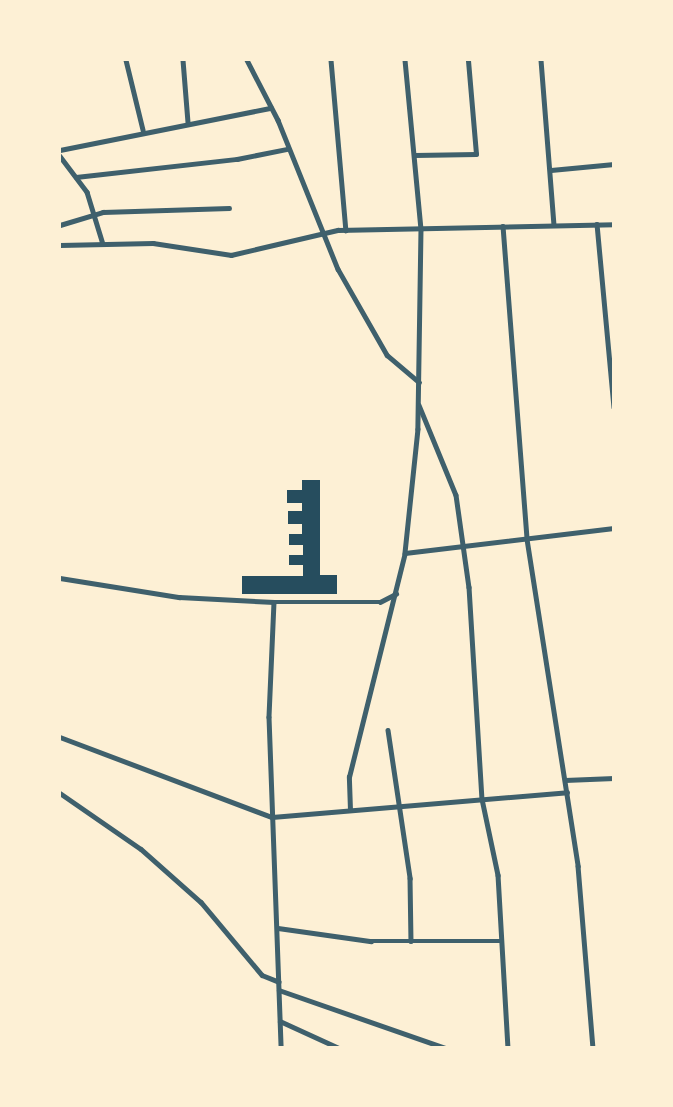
<!DOCTYPE html>
<html>
<head>
<meta charset="utf-8">
<style>
  body { margin:0 }
  #map { position:relative; width:673px; height:1107px; overflow:hidden; background:#fdf0d5; font-family:Rubik,sans-serif }
  div>[style] { position:absolute }
  [style*='--x'] { left:calc(var(--x)*1px); top:calc(var(--y)*1px); width:calc(var(--w)*1px); rotate:calc(var(--a)*1deg) }
  .building>* { inset:0; background:#264d5e }
  .minor>* { height:4.5px; margin:-2.25px; padding:0 2.25px; transform-origin:2.25px; border-radius:2.25px; background:#3f606c }
  span { translate:-50% -50%; white-space:nowrap; text-align:center; line-height:1.15; -webkit-text-stroke:5px #fdf0d5; paint-order:stroke }
  .frame { position:absolute; inset:0; border:61px solid #fdf0d5; pointer-events:none }
</style>
</head>
<body>
<div id="map">
  <div class="building">
    <div style="clip-path:polygon(302px 480px,320px 480px,320px 575px,337px 575px,337px 594px,242px 594px,242px 576px,303px 576px,303px 565px,289px 565px,289px 555px,303px 555px,303px 545px,289px 545px,289px 534px,302px 534px,302px 524px,288px 524px,288px 511px,302px 511px,302px 503px,287px 503px,287px 490px,302px 490px)"></div>
  </div>
  <div class="minor">
    <div style="--x:126;--y:60;--w:72;--a:76.3"></div>
    <div style="--x:183;--y:60;--w:62;--a:85.4"></div>
    <div style="--x:247;--y:60;--w:68;--a:62.7"></div>
    <div style="--x:278;--y:120;--w:161;--a:68.1"></div>
    <div style="--x:338;--y:269;--w:99;--a:60.3"></div>
    <div style="--x:387;--y:355;--w:42;--a:40.2"></div>
    <div style="--x:331;--y:60;--w:171;--a:85"></div>
    <div style="--x:405;--y:60;--w:170;--a:84.6"></div>
    <div style="--x:421;--y:229;--w:200;--a:90.9"></div>
    <div style="--x:418;--y:429;--w:125;--a:96"></div>
    <div style="--x:541;--y:60;--w:165;--a:85.5"></div>
    <div style="--x:60;--y:150;--w:215;--a:-11.3"></div>
    <div style="--x:415;--y:155;--w:61;--a:-0.9"></div>
    <div style="--x:476;--y:154;--w:94;--a:-94.9"></div>
    <div style="--x:60;--y:156;--w:45;--a:53.1"></div>
    <div style="--x:87;--y:192;--w:54;--a:72.9"></div>
    <div style="--x:551;--y:170;--w:63;--a:-5.4"></div>
    <div style="--x:76;--y:177;--w:162;--a:-6.4"></div>
    <div style="--x:237;--y:159;--w:51;--a:-11.3"></div>
    <div style="--x:597;--y:224;--w:184;--a:84.7"></div>
    <div style="--x:60;--y:225;--w:45;--a:-16.8"></div>
    <div style="--x:103;--y:212;--w:126;--a:-1.8"></div>
    <div style="--x:503;--y:226;--w:314;--a:85.6"></div>
    <div style="--x:527;--y:539;--w:331;--a:81.1"></div>
    <div style="--x:578;--y:866;--w:183;--a:85.3"></div>
    <div style="--x:60;--y:245;--w:93;--a:-1.2"></div>
    <div style="--x:153;--y:243;--w:79;--a:8.7"></div>
    <div style="--x:231;--y:255;--w:110;--a:-13.2"></div>
    <div style="--x:338;--y:230;--w:276;--a:-1.2"></div>
    <div style="--x:419;--y:405;--w:97;--a:67.7"></div>
    <div style="--x:456;--y:495;--w:93;--a:82"></div>
    <div style="--x:469;--y:587;--w:212;--a:86.5"></div>
    <div style="--x:482;--y:799;--w:78;--a:78.1"></div>
    <div style="--x:498;--y:875;--w:173;--a:86.7"></div>
    <div style="--x:60;--y:578;--w:121;--a:9.1"></div>
    <div style="--x:179;--y:597;--w:95;--a:3"></div>
    <div style="--x:274;--y:602;--w:106;--a:0"></div>
    <div style="--x:380;--y:602;--w:18;--a:-27"></div>
    <div style="--x:274;--y:602;--w:115;--a:92.5"></div>
    <div style="--x:269;--y:717;--w:331;--a:87.9"></div>
    <div style="--x:388;--y:730;--w:150;--a:81.5"></div>
    <div style="--x:410;--y:878;--w:63;--a:89.1"></div>
    <div style="--x:60;--y:737;--w:227;--a:20.7"></div>
    <div style="--x:272;--y:817;--w:296;--a:-4.8"></div>
    <div style="--x:565;--y:780;--w:49;--a:-2.3"></div>
    <div style="--x:60;--y:793;--w:98;--a:34.7"></div>
    <div style="--x:141;--y:849;--w:80;--a:41.5"></div>
    <div style="--x:201;--y:902;--w:95;--a:50.1"></div>
    <div style="--x:262;--y:975;--w:18;--a:22"></div>
    <div style="--x:350;--y:810;--w:33;--a:-92"></div>
    <div style="--x:349;--y:777;--w:231;--a:-76"></div>
    <div style="--x:405;--y:553;--w:210;--a:-6.8"></div>
    <div style="--x:278;--y:928;--w:94;--a:8"></div>
    <div style="--x:371;--y:941;--w:131;--a:0"></div>
    <div style="--x:279;--y:990;--w:177;--a:19.2"></div>
    <div style="--x:280;--y:1021;--w:65;--a:24.6"></div>
  </div>
  <div class="frame"></div>
</div>
</body>
</html>
